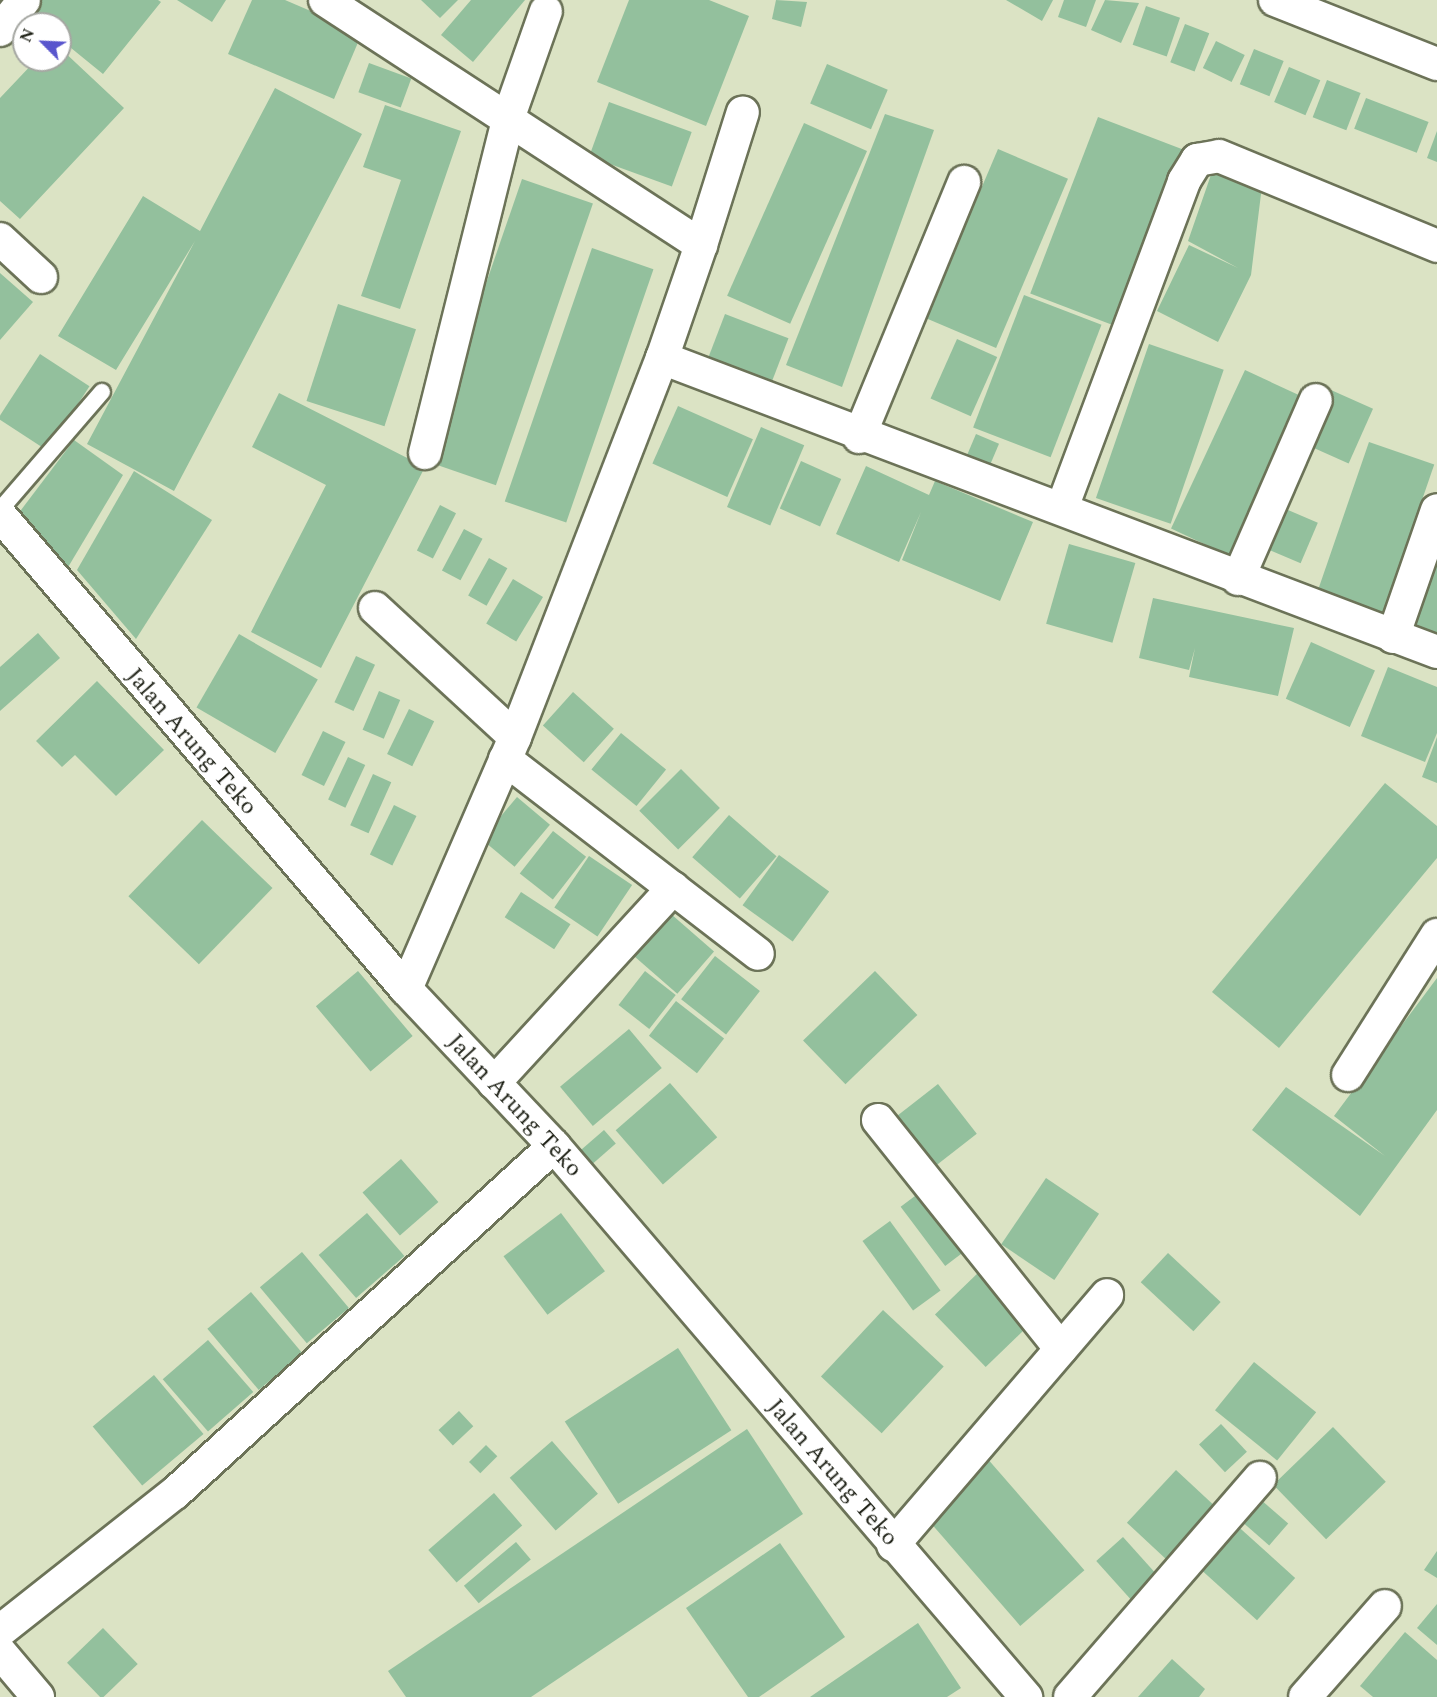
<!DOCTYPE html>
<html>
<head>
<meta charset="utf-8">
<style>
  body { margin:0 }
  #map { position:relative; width:1437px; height:1697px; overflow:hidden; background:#dbe3c4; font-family:Spectral,serif }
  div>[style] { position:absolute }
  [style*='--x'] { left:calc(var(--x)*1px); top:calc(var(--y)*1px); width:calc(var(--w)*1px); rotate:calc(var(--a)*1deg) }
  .building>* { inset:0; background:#93c09d; transform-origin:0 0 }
  .roads { filter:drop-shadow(2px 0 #6c7358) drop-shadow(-2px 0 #6c7358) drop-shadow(0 2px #6c7358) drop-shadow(0 -2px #6c7358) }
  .service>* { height:16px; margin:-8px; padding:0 8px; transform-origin:8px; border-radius:8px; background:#fff }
  .minor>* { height:32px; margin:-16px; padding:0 16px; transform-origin:16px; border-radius:16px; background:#fff }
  span { translate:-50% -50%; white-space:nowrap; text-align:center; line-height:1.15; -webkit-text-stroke:5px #fff; paint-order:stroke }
  .street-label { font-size:24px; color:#1f2217 }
  .north { position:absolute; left:12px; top:12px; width:60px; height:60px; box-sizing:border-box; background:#fff; border:2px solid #a5a7a2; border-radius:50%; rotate:294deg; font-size:16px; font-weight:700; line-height:24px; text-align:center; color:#1f2217 }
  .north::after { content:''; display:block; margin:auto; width:21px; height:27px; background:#5955cd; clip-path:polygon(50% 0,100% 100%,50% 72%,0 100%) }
</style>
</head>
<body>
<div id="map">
  <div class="building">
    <div style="clip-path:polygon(38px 0,158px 0,161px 2px,103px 74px,60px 39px,60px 24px,41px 24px,28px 13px)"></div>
    <div style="clip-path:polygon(177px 0,226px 0,212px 22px)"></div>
    <div style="clip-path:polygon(252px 0,285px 0,362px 33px,334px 99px,228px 54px)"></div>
    <div style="clip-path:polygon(421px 0,458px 0,440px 18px)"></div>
    <div style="clip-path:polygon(471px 0,525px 0,473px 62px,441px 35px)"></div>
    <div style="clip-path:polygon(629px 0,709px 0,749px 16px,706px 126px,597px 82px)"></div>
    <div style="clip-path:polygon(776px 0,807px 2px,801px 27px,772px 19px)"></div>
    <div style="clip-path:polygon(1006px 0,1053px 0,1042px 21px)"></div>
    <div style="clip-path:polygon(1064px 0,1096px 0,1086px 27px,1058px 17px)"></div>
    <div style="clip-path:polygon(1105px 0,1139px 3px,1121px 43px,1091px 30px)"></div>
    <div style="left:1146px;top:6px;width:36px;height:41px;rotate:19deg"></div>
    <div style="clip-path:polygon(23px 15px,35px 24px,24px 24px,24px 53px,5px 37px)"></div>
    <div style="left:1185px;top:24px;width:26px;height:41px;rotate:21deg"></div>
    <div style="left:1216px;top:41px;width:32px;height:30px;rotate:26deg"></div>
    <div style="clip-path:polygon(60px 48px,124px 108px,20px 219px,0 201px,0 98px,36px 60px,60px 60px)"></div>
    <div style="left:1254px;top:49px;width:32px;height:38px;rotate:22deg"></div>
    <div style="left:369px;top:63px;width:45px;height:31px;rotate:20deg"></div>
    <div style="left:827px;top:64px;width:66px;height:43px;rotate:23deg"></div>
    <div style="left:1289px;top:67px;width:34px;height:38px;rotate:23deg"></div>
    <div style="left:1327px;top:80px;width:36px;height:40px;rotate:21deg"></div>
    <div style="clip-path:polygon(275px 88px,362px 134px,174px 491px,87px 444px,195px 241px,116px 370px,58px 336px,143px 196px,200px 231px)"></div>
    <div style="left:1366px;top:98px;width:67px;height:33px;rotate:21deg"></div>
    <div style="left:609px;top:102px;width:88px;height:58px;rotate:20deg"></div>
    <div style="clip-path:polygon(385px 105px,461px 131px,400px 309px,361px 296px,401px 180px,363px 167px)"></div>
    <div style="clip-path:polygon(885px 114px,934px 130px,842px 387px,786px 365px)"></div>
    <div style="left:1098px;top:117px;width:91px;height:189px;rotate:21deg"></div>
    <div style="left:804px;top:123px;width:69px;height:189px;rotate:24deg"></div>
    <div style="clip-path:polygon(1437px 131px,1437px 162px,1427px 158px)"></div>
    <div style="left:998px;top:149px;width:76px;height:184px;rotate:23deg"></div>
    <div style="clip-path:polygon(1213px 169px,1262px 186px,1251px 275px,1218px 342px,1157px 311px,1189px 245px,1238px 268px,1188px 241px)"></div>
    <div style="left:522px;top:179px;width:75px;height:298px;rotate:19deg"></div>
    <div style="left:592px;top:248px;width:65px;height:268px;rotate:19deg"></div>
    <div style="clip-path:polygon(0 273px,33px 302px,0 340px)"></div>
    <div style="left:1024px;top:295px;width:83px;height:142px;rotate:21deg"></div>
    <div style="left:338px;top:304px;width:82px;height:102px;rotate:18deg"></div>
    <div style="left:725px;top:314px;width:68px;height:47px;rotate:21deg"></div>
    <div style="left:957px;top:339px;width:44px;height:65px;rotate:24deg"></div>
    <div style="left:1149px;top:344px;width:79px;height:163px;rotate:19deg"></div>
    <div style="left:40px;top:354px;width:59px;height:77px;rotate:33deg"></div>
    <div style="left:1245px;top:370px;width:73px;height:175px;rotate:25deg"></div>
    <div style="left:1331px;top:390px;width:46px;height:60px;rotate:24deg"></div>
    <div style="clip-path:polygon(279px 393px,425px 467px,321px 668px,251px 632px,326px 485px,252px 447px)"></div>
    <div style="left:678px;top:406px;width:82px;height:63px;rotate:24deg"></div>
    <div style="left:761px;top:427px;width:47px;height:87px;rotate:23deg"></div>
    <div style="left:976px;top:434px;width:25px;height:32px;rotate:23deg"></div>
    <div style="clip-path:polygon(74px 440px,123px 475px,64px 574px,15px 518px)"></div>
    <div style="left:1369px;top:442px;width:69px;height:171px;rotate:19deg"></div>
    <div style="left:801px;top:461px;width:44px;height:52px;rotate:24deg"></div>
    <div style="clip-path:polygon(866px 466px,929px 495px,935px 481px,1033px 522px,1000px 601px,902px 560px,921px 512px,899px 562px,836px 534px)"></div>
    <div style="clip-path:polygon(134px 471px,212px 520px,136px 639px,77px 570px)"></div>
    <div style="left:440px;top:505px;width:18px;height:51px;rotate:27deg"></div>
    <div style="left:1281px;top:507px;width:40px;height:44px;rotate:23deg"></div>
    <div style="left:464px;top:529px;width:21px;height:47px;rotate:28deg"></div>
    <div style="clip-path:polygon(1437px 533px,1437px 636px,1403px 624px)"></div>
    <div style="left:1069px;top:544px;width:69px;height:83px;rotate:16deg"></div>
    <div style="left:489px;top:558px;width:21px;height:43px;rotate:29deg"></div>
    <div style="left:513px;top:579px;width:35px;height:52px;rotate:31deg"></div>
    <div style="clip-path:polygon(1153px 598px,1294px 628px,1278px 696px,1189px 677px,1195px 648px,1189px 670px,1139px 658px)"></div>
    <div style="clip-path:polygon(38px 633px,60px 658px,0 711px,0 667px)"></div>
    <div style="left:239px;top:634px;width:91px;height:85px;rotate:30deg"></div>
    <div style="left:1311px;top:642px;width:70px;height:62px;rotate:24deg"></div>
    <div style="left:356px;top:656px;width:21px;height:51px;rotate:25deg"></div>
    <div style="clip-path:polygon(1388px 667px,1437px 687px,1437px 733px,1425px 762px,1361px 736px)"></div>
    <div style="clip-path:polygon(97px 681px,164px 750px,116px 796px,75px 755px,62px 767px,36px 741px)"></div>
    <div style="left:379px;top:691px;width:23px;height:42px;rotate:23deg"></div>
    <div style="left:573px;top:692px;width:55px;height:45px;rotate:42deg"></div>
    <div style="left:409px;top:709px;width:28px;height:50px;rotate:26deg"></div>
    <div style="left:323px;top:731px;width:25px;height:49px;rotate:26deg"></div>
    <div style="left:621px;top:733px;width:58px;height:47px;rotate:39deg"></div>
    <div style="clip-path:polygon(1437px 737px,1437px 783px,1422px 777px)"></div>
    <div style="left:348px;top:757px;width:19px;height:47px;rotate:25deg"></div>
    <div style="left:681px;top:769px;width:55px;height:59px;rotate:45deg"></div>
    <div style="left:373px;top:774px;width:20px;height:56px;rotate:24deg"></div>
    <div style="clip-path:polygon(1385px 783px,1437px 826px,1437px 858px,1279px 1048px,1212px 992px)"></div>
    <div style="left:517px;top:797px;width:43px;height:55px;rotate:40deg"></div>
    <div style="left:394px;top:805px;width:25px;height:55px;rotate:26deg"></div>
    <div style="left:729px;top:815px;width:63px;height:56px;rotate:41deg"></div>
    <div style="left:202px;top:820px;width:98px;height:106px;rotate:44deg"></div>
    <div style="left:553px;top:831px;width:42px;height:54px;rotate:38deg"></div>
    <div style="left:779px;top:855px;width:62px;height:62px;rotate:36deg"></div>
    <div style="left:589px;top:856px;width:52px;height:62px;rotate:34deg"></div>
    <div style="left:521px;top:892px;width:59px;height:30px;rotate:33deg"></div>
    <div style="left:671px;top:914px;width:57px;height:56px;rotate:41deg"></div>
    <div style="left:715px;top:956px;width:57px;height:55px;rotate:38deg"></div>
    <div style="left:358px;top:971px;width:85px;height:55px;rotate:50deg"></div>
    <div style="left:645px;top:971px;width:39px;height:43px;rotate:38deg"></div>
    <div style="left:875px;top:971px;width:61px;height:100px;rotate:46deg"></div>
    <div style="clip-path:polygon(1437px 978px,1437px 1110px,1360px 1216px,1252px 1130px,1286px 1087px,1385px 1156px,1334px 1116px)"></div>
    <div style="left:676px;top:1001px;width:61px;height:44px;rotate:38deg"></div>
    <div style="left:629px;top:1029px;width:51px;height:90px;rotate:50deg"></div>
    <div style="left:670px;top:1083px;width:72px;height:72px;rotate:49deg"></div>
    <div style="left:938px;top:1084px;width:63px;height:72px;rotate:52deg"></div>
    <div style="left:604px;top:1130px;width:18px;height:34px;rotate:49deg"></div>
    <div style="left:401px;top:1159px;width:57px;height:51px;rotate:49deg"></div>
    <div style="left:1046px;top:1178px;width:64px;height:80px;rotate:34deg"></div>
    <div style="left:927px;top:1187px;width:74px;height:33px;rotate:53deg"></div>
    <div style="left:367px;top:1213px;width:57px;height:64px;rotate:49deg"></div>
    <div style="left:561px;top:1213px;width:73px;height:72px;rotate:53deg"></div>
    <div style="left:890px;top:1221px;width:86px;height:34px;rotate:54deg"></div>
    <div style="left:302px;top:1252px;width:73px;height:55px;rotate:50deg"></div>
    <div style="left:1168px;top:1253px;width:72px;height:40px;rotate:43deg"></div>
    <div style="left:981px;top:1270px;width:73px;height:64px;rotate:46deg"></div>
    <div style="left:251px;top:1292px;width:80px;height:57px;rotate:50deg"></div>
    <div style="left:883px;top:1310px;width:83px;height:91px;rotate:43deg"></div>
    <div style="left:208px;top:1340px;width:69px;height:60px;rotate:49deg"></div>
    <div style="left:678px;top:1348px;width:98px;height:135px;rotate:57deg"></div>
    <div style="left:1254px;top:1362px;width:80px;height:62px;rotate:39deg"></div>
    <div style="left:154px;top:1375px;width:77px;height:80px;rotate:50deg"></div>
    <div style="left:459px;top:1411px;width:21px;height:28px;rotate:47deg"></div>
    <div style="left:1221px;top:1424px;width:38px;height:30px;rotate:47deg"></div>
    <div style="left:1333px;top:1427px;width:76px;height:83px;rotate:46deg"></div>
    <div style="clip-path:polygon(747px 1429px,803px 1514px,531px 1697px,406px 1697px,388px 1671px)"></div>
    <div style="left:552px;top:1441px;width:70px;height:56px;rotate:49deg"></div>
    <div style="left:486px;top:1445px;width:16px;height:24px;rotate:45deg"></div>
    <div style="left:986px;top:1457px;width:150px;height:85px;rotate:49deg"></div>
    <div style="left:1176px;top:1470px;width:57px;height:72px;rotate:43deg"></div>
    <div style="left:1252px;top:1492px;width:48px;height:29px;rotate:41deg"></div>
    <div style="left:494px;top:1493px;width:43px;height:87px;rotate:49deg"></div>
    <div style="left:1232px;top:1521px;width:85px;height:57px;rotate:42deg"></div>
    <div style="left:1123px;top:1537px;width:54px;height:36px;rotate:48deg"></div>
    <div style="left:516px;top:1542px;width:23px;height:68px;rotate:50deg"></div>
    <div style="clip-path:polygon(780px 1543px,845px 1637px,759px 1697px,748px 1697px,686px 1608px)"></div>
    <div style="clip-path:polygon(1437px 1551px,1437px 1578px,1424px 1570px)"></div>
    <div style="clip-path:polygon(1437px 1604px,1437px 1645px,1417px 1628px)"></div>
    <div style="clip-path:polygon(918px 1623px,961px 1688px,947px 1697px,810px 1697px)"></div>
    <div style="left:103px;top:1628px;width:50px;height:50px;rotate:46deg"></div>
    <div style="clip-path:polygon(1405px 1632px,1437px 1660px,1437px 1697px,1373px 1697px,1360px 1686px)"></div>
    <div style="clip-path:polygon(1172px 1659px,1205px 1689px,1199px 1697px,1138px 1697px)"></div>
  </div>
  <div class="roads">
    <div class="service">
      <div style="--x:0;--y:510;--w:156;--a:-49.2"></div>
    </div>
    <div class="minor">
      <div style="--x:325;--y:0;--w:449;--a:33.1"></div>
      <div style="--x:701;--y:245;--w:120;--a:109"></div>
      <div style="--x:662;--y:358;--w:829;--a:20.77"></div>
      <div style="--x:1275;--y:0;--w:174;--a:21.6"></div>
      <div style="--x:0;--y:30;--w:38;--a:-51"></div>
      <div style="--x:0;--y:239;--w:56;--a:42.8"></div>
      <div style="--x:701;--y:245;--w:139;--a:-72.5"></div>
      <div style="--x:859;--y:437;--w:276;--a:-67.6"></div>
      <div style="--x:425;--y:453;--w:347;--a:-76"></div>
      <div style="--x:509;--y:116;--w:111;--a:-70.6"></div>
      <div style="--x:1062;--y:508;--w:349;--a:-69.5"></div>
      <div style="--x:1184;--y:181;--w:25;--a:-58"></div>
      <div style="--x:1197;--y:160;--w:22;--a:-10"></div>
      <div style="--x:1219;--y:156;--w:236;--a:22.4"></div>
      <div style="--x:0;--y:515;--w:624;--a:49.42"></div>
      <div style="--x:406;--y:989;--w:216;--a:46.7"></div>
      <div style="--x:554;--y:1146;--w:726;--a:49.42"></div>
      <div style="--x:1238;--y:579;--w:195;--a:-66.5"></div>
      <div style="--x:375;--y:608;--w:190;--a:42.7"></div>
      <div style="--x:1393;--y:637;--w:134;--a:-70.9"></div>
      <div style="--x:505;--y:759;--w:319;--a:37.6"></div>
      <div style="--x:406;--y:989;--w:275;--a:-66.6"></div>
      <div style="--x:515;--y:737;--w:407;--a:-68.8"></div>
      <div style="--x:1348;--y:1075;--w:166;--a:-57.6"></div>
      <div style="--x:494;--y:1083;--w:265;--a:-47.4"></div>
      <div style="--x:878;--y:1120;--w:293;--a:51.4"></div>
      <div style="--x:893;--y:1545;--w:329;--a:-49.4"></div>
      <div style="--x:0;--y:1631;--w:223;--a:-38.3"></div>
      <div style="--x:175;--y:1493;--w:514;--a:-42.48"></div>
      <div style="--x:0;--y:1652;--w:59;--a:49.8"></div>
      <div style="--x:1070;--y:1697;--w:290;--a:-49.1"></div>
      <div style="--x:1305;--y:1697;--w:121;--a:-48.7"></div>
    </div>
  </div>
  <div class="street-label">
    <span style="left:191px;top:742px;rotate:49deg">Jalan Arung Teko</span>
    <span style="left:514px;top:1106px;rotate:47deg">Jalan Arung Teko</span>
    <span style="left:832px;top:1473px;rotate:49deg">Jalan Arung Teko</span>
  </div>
  <div class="north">N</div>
</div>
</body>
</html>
